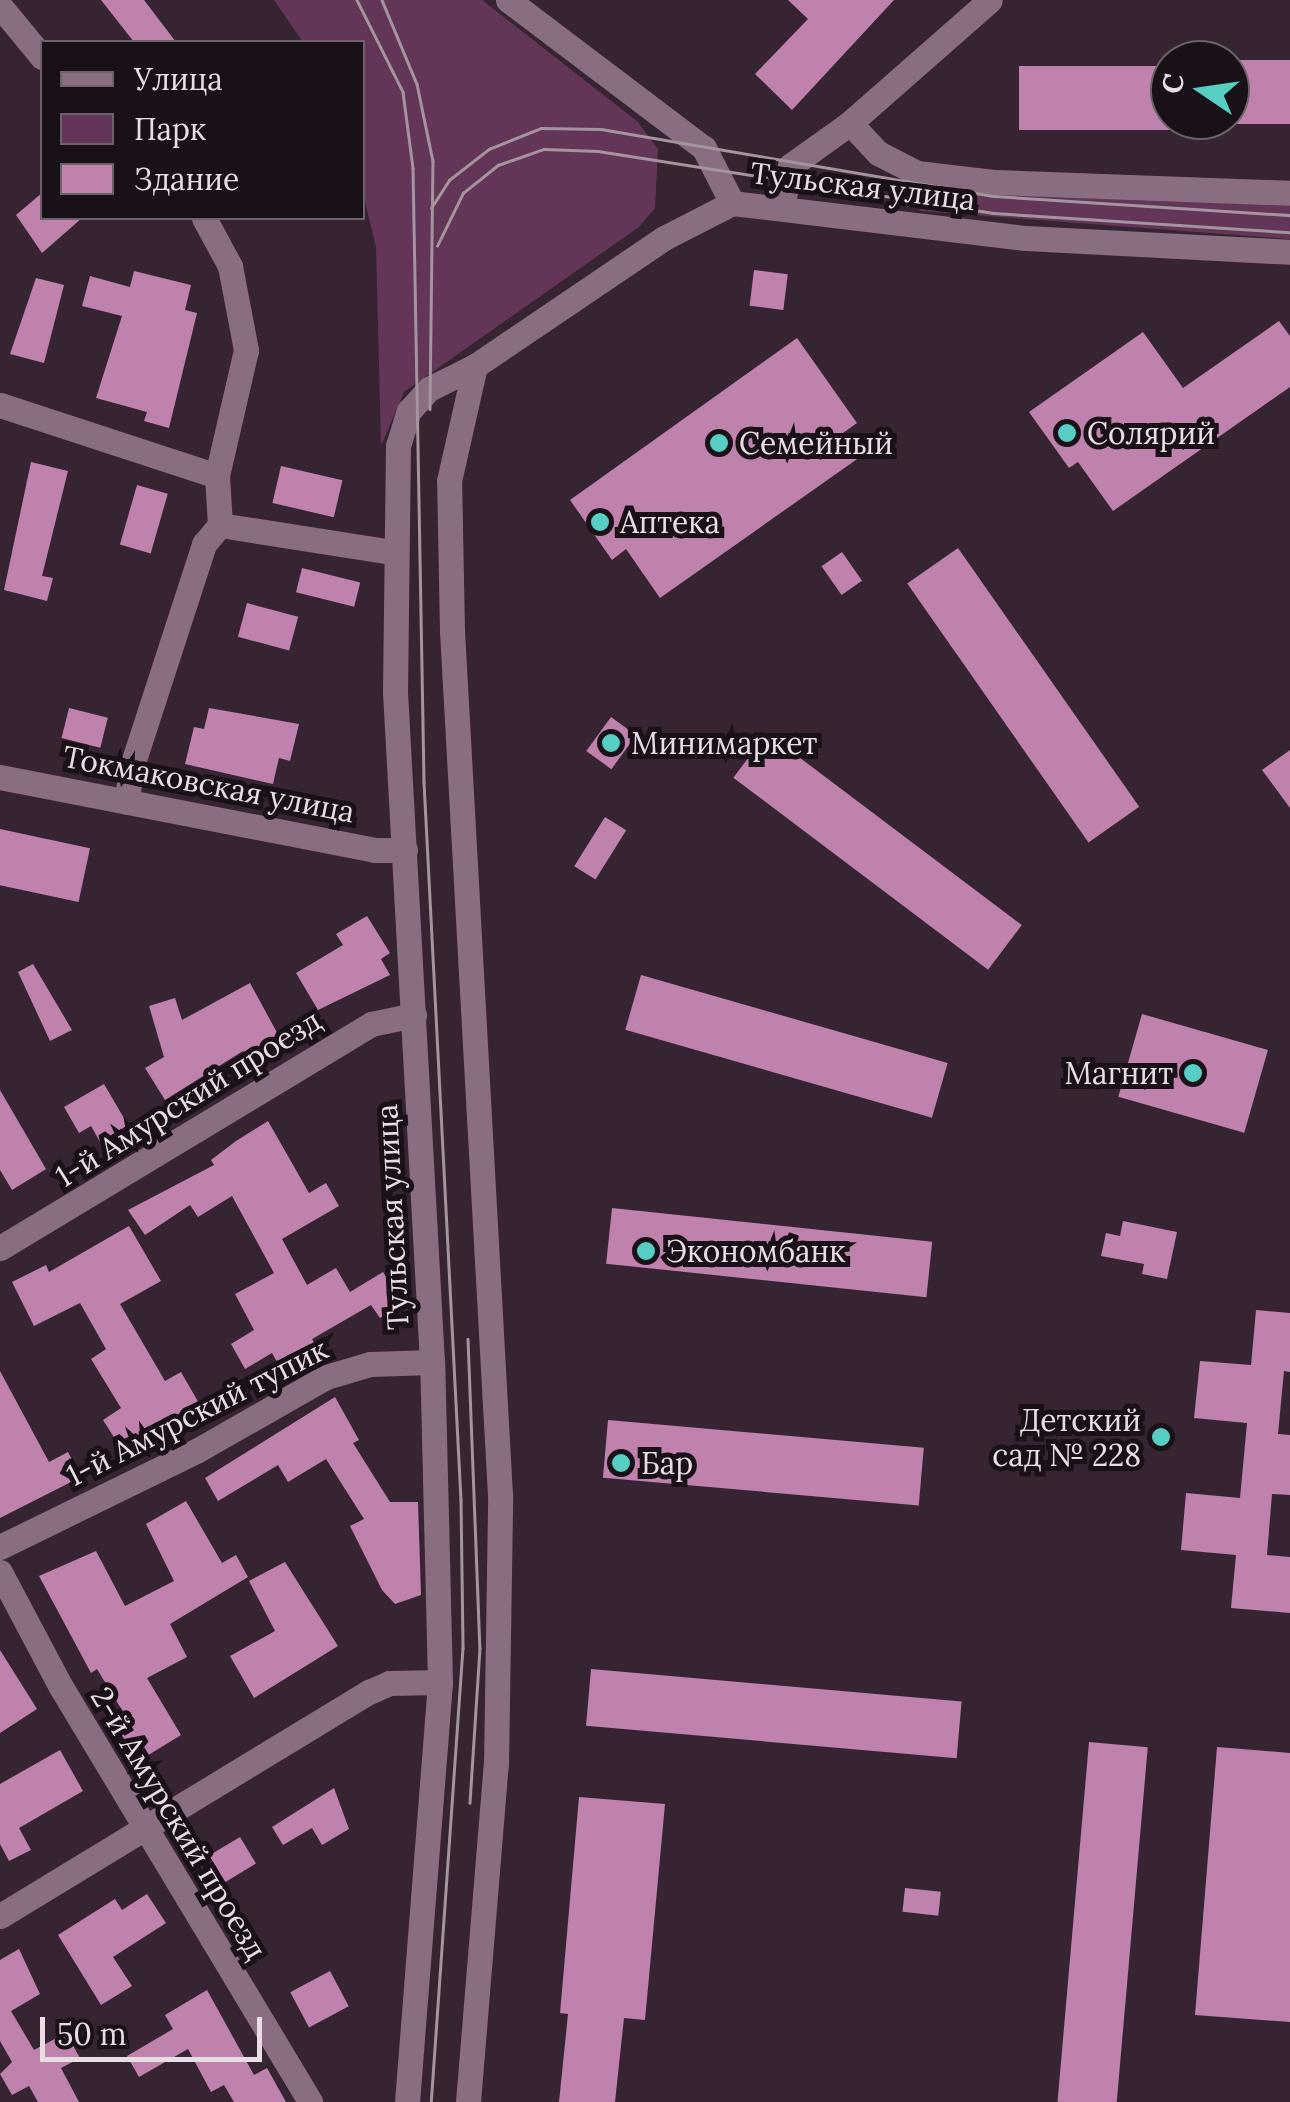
<!DOCTYPE html>
<html>
<head>
<meta charset="utf-8">
<style>
  body { margin:0 }
  #map { position:relative; width:1290px; height:2102px; overflow:hidden; background:#372432; font-family:Lora,serif }
  div>[style] { position:absolute }
  [style*='--x'] { left:calc(var(--x)*1px); top:calc(var(--y)*1px); width:calc(var(--w)*1px); rotate:calc(var(--a)*1deg) }
  .green>* { inset:0; background:#633557 }
  .building>* { inset:0; background:#bf82ad; transform-origin:0 0 }
  .minor>* { height:25px; margin:-12.5px; padding:0 12.5px; transform-origin:12.5px; border-radius:12.5px; background:#886e80 }
  .tram>* { height:2.5px; margin:-1.25px; padding:0 1.25px; transform-origin:1.25px; border-radius:1.25px; background:#a3949e }
  .dots>* { width:28px; height:28px; translate:-50% -50%; box-sizing:border-box; border:5px solid #191117; border-radius:50% }
  span { translate:-50% -50%; white-space:nowrap; text-align:center; line-height:1.15; -webkit-text-stroke:10px #191117; paint-order:stroke }
  .street-label { font-size:30px; color:#e9dce5 }
  .poi-label { font-size:30px; color:#e9dce5 }
  .left { translate:0 -50%; text-align:left }
  .right { translate:-100% -50%; text-align:right }
  .legend { position:absolute; left:40px; top:40px; width:325px; height:180px; box-sizing:border-box; background:#191117; border:2px solid #6c6269; margin:0; padding:12px 18px; list-style:none; font-size:30px; color:#e9dce5 }
  .legend li { display:flex; align-items:center; gap:20px; height:50px }
  .legend b { width:50px; border:2px solid #6c6269 }
  .north { position:absolute; left:1150px; top:40px; width:100px; height:100px; box-sizing:border-box; background:#191117; border:2px solid #6c6269; border-radius:50%; rotate:283deg; font-size:28px; font-weight:700; line-height:40px; text-align:center; color:#e9dce5 }
  .north::after { content:''; display:block; margin:auto; width:35px; height:45px; background:#56cec4; clip-path:polygon(50% 0,100% 100%,50% 72%,0 100%) }
  .scale { position:absolute; left:40px; top:2017px; width:222px; height:45px; box-sizing:border-box; border:5px solid #e9dce5; border-top:0; padding-left:12px; font-size:30px; line-height:35px; white-space:nowrap; color:#e9dce5; -webkit-text-stroke:8px #191117; paint-order:stroke }
</style>
</head>
<body>
<div id="map">
  <div class="green">
    <div style="clip-path:polygon(274px 0,482px 0,638px 122px,658px 149px,655px 208px,639px 227px,404px 392px,381px 446px,376px 247px,363px 194px,362px 42px,303px 42px)"></div>
    <div style="clip-path:polygon(915px 181px,1290px 202px,1290px 239px,921px 211px,906px 202px,906px 189px)"></div>
  </div>
  <div class="building">
    <div style="clip-path:polygon(101px 0,144px 0,176px 42px,134px 42px)"></div>
    <div style="clip-path:polygon(788px 0,894px 0,792px 110px,755px 74px,808px 19px)"></div>
    <div style="left:1290px;top:60px;width:64px;height:60px;rotate:90deg"></div>
    <div style="left:1170px;top:66px;width:64px;height:151px;rotate:90deg"></div>
    <div style="clip-path:polygon(42px 193px,42px 218px,82px 218px,42px 253px,16px 215px)"></div>
    <div style="left:754px;top:270px;width:34px;height:36px;rotate:7deg"></div>
    <div style="clip-path:polygon(134px 271px,191px 285px,185px 310px,197px 313px,169px 428px,144px 421px,147px 412px,96px 398px,122px 316px,82px 306px,90px 276px,130px 287px)"></div>
    <div style="clip-path:polygon(36px 278px,64px 285px,44px 363px,10px 354px)"></div>
    <div style="clip-path:polygon(1279px 321px,1290px 336px,1290px 387px,1113px 511px,1078px 462px,1069px 468px,1029px 412px,1143px 332px,1183px 388px)"></div>
    <div style="clip-path:polygon(797px 338px,857px 423px,843px 433px,860px 457px,660px 598px,626px 549px,612px 560px,570px 500px)"></div>
    <div style="clip-path:polygon(31px 462px,68px 471px,42px 576px,53px 578px,47px 601px,4px 590px)"></div>
    <div style="left:281px;top:466px;width:63px;height:38px;rotate:13deg"></div>
    <div style="left:137px;top:485px;width:32px;height:62px;rotate:16deg"></div>
    <div style="left:958px;top:548px;width:316px;height:62px;rotate:55deg"></div>
    <div style="left:842px;top:552px;width:35px;height:25px;rotate:55deg"></div>
    <div style="left:302px;top:568px;width:60px;height:25px;rotate:14deg"></div>
    <div style="left:247px;top:603px;width:53px;height:35px;rotate:15deg"></div>
    <div style="left:69px;top:708px;width:40px;height:31px;rotate:14deg"></div>
    <div style="clip-path:polygon(209px 708px,299px 724px,290px 761px,279px 758px,273px 784px,185px 764px,194px 727px,204px 729px)"></div>
    <div style="left:611px;top:717px;width:31px;height:42px;rotate:36deg"></div>
    <div style="left:767px;top:733px;width:319px;height:56px;rotate:37deg"></div>
    <div style="clip-path:polygon(1290px 750px,1290px 808px,1262px 770px)"></div>
    <div style="left:605px;top:817px;width:25px;height:58px;rotate:32deg"></div>
    <div style="left:0;top:829px;width:92px;height:55px;rotate:12deg"></div>
    <div style="clip-path:polygon(367px 916px,390px 953px,381px 959px,390px 975px,318px 1010px,296px 973px,343px 945px,336px 934px)"></div>
    <div style="clip-path:polygon(33px 964px,72px 1030px,50px 1041px,18px 972px)"></div>
    <div style="left:641px;top:975px;width:319px;height:57px;rotate:16deg"></div>
    <div style="clip-path:polygon(250px 983px,280px 1038px,246px 1056px,243px 1051px,165px 1100px,145px 1068px,164px 1057px,149px 1006px,175px 998px,182px 1020px)"></div>
    <div style="left:1142px;top:1014px;width:131px;height:86px;rotate:16deg"></div>
    <div style="clip-path:polygon(104px 1084px,128px 1125px,100px 1142px,91px 1126px,79px 1133px,64px 1107px)"></div>
    <div style="clip-path:polygon(0 1090px,46px 1169px,12px 1190px,0 1170px)"></div>
    <div style="clip-path:polygon(268px 1121px,309px 1193px,326px 1183px,339px 1206px,282px 1239px,307px 1285px,336px 1268px,350px 1292px,383px 1272px,403px 1304px,380px 1318px,371px 1305px,312px 1339px,316px 1346px,280px 1367px,272px 1353px,245px 1369px,231px 1344px,254px 1330px,235px 1294px,274px 1273px,232px 1196px,198px 1217px,190px 1205px,145px 1235px,128px 1210px,214px 1165px,211px 1160px,236px 1141px)"></div>
    <div style="left:612px;top:1208px;width:322px;height:56px;rotate:6deg"></div>
    <div style="clip-path:polygon(1123px 1221px,1177px 1232px,1167px 1279px,1142px 1274px,1144px 1264px,1101px 1256px,1106px 1233px,1120px 1236px)"></div>
    <div style="clip-path:polygon(129px 1226px,161px 1281px,120px 1304px,165px 1381px,181px 1372px,200px 1405px,124px 1453px,103px 1420px,121px 1408px,91px 1359px,106px 1349px,80px 1303px,34px 1326px,12px 1282px,46px 1265px,49px 1272px)"></div>
    <div style="clip-path:polygon(1256px 1310px,1290px 1313px,1290px 1372px,1284px 1371px,1278px 1434px,1290px 1435px,1290px 1495px,1272px 1494px,1267px 1555px,1290px 1557px,1290px 1613px,1231px 1608px,1236px 1555px,1181px 1550px,1186px 1493px,1240px 1498px,1247px 1423px,1194px 1418px,1200px 1361px,1251px 1365px)"></div>
    <div style="clip-path:polygon(0 1371px,49px 1462px,68px 1452px,81px 1477px,0 1518px)"></div>
    <div style="clip-path:polygon(335px 1397px,359px 1440px,353px 1443px,390px 1502px,418px 1502px,421px 1595px,395px 1604px,382px 1590px,350px 1526px,364px 1519px,326px 1459px,288px 1482px,278px 1465px,218px 1501px,205px 1478px)"></div>
    <div style="left:608px;top:1420px;width:317px;height:58px;rotate:5deg"></div>
    <div style="clip-path:polygon(186px 1501px,222px 1563px,236px 1555px,248px 1577px,170px 1624px,187px 1657px,147px 1678px,181px 1735px,137px 1762px,114px 1721px,125px 1715px,97px 1669px,91px 1673px,39px 1576px,96px 1551px,125px 1606px,174px 1581px,146px 1524px)"></div>
    <div style="clip-path:polygon(285px 1562px,338px 1646px,254px 1698px,230px 1656px,275px 1631px,249px 1581px)"></div>
    <div style="clip-path:polygon(0 1650px,37px 1709px,0 1733px)"></div>
    <div style="left:591px;top:1669px;width:372px;height:57px;rotate:5deg"></div>
    <div style="left:1089px;top:1742px;width:59px;height:361px;rotate:5deg"></div>
    <div style="clip-path:polygon(1217px 1747px,1290px 1753px,1290px 2022px,1195px 2015px)"></div>
    <div style="clip-path:polygon(60px 1750px,83px 1791px,19px 1828px,31px 1850px,9px 1861px,0 1844px,0 1784px)"></div>
    <div style="clip-path:polygon(334px 1788px,349px 1829px,322px 1845px,312px 1828px,283px 1845px,272px 1827px)"></div>
    <div style="clip-path:polygon(579px 1797px,665px 1804px,645px 2020px,624px 2018px,615px 2102px,559px 2102px,568px 2014px,560px 2013px)"></div>
    <div style="left:240px;top:1837px;width:31px;height:39px;rotate:59deg"></div>
    <div style="left:905px;top:1888px;width:36px;height:24px;rotate:6deg"></div>
    <div style="clip-path:polygon(147px 1894px,166px 1923px,113px 1957px,132px 1986px,101px 2005px,58px 1935px,115px 1899px,122px 1910px)"></div>
    <div style="clip-path:polygon(19px 1949px,40px 1994px,11px 2011px,34px 2050px,66px 2033px,80px 2058px,61px 2068px,79px 2102px,38px 2102px,29px 2086px,12px 2095px,0 2074px,12px 2062px,0 2041px,0 1960px)"></div>
    <div style="left:330px;top:1971px;width:40px;height:45px;rotate:62deg"></div>
    <div style="clip-path:polygon(207px 1990px,254px 2075px,267px 2068px,286px 2102px,234px 2102px,224px 2085px,211px 2092px,188px 2049px,139px 2077px,127px 2056px,173px 2029px,165px 2015px)"></div>
  </div>
  <div class="minor">
    <div style="--x:508;--y:0;--w:246;--a:37.1"></div>
    <div style="--x:704;--y:148;--w:62;--a:63"></div>
    <div style="--x:0;--y:6;--w:66;--a:50.5"></div>
    <div style="--x:850;--y:123;--w:41;--a:47"></div>
    <div style="--x:878;--y:153;--w:44;--a:27.1"></div>
    <div style="--x:917;--y:173;--w:79;--a:6.6"></div>
    <div style="--x:995;--y:182;--w:295;--a:2.1"></div>
    <div style="--x:782;--y:208;--w:43;--a:-79.2"></div>
    <div style="--x:790;--y:166;--w:74;--a:-35.6"></div>
    <div style="--x:850;--y:123;--w:186;--a:-41.3"></div>
    <div style="--x:204;--y:218;--w:55;--a:61.6"></div>
    <div style="--x:230;--y:266;--w:86;--a:79.2"></div>
    <div style="--x:246;--y:350;--w:129;--a:103"></div>
    <div style="--x:217;--y:476;--w:49;--a:86.5"></div>
    <div style="--x:220;--y:525;--w:175;--a:8.9"></div>
    <div style="--x:0;--y:405;--w:228;--a:18.1"></div>
    <div style="--x:0;--y:777;--w:381;--a:11"></div>
    <div style="--x:374;--y:850;--w:31;--a:0"></div>
    <div style="--x:127;--y:802;--w:30;--a:-84"></div>
    <div style="--x:130;--y:772;--w:240;--a:-72"></div>
    <div style="--x:204;--y:544;--w:25;--a:-50"></div>
    <div style="--x:0;--y:1248;--w:433;--a:-31.1"></div>
    <div style="--x:371;--y:1024;--w:44;--a:-11.8"></div>
    <div style="--x:0;--y:1547;--w:220;--a:-26.1"></div>
    <div style="--x:198;--y:1450;--w:147;--a:-29.7"></div>
    <div style="--x:326;--y:1377;--w:46;--a:-16.5"></div>
    <div style="--x:370;--y:1364;--w:62;--a:-1.8"></div>
    <div style="--x:0;--y:1572;--w:130;--a:62.1"></div>
    <div style="--x:61;--y:1687;--w:484;--a:59"></div>
    <div style="--x:0;--y:1916;--w:432;--a:-31.3"></div>
    <div style="--x:369;--y:1692;--w:22;--a:-24"></div>
    <div style="--x:389;--y:1683;--w:51;--a:-1.1"></div>
    <div style="--x:407;--y:2102;--w:421;--a:-85.5"></div>
    <div style="--x:440;--y:1682;--w:320;--a:-91.4"></div>
    <div style="--x:432;--y:1362;--w:671;--a:-93.16"></div>
    <div style="--x:395;--y:692;--w:246;--a:-89.3"></div>
    <div style="--x:398;--y:446;--w:37;--a:-73"></div>
    <div style="--x:409;--y:411;--w:30;--a:-48"></div>
    <div style="--x:429;--y:389;--w:51;--a:-26.6"></div>
    <div style="--x:475;--y:366;--w:228;--a:-34.1"></div>
    <div style="--x:664;--y:238;--w:76;--a:-27.2"></div>
    <div style="--x:732;--y:203;--w:296;--a:6.8"></div>
    <div style="--x:1026;--y:238;--w:264;--a:3"></div>
    <div style="--x:468;--y:2102;--w:339;--a:-85.3"></div>
    <div style="--x:496;--y:1764;--w:269;--a:-89.1"></div>
    <div style="--x:500;--y:1495;--w:865;--a:-93.18"></div>
    <div style="--x:452;--y:631;--w:150;--a:-91.1"></div>
    <div style="--x:449;--y:481;--w:118;--a:-77.3"></div>
  </div>
  <div class="tram">
    <div style="--x:357;--y:0;--w:103;--a:63.4"></div>
    <div style="--x:403;--y:92;--w:77;--a:82.5"></div>
    <div style="--x:413;--y:168;--w:614;--a:88.97"></div>
    <div style="--x:424;--y:782;--w:719;--a:87.05"></div>
    <div style="--x:461;--y:1500;--w:148;--a:89.2"></div>
    <div style="--x:463;--y:1648;--w:455;--a:94"></div>
    <div style="--x:382;--y:0;--w:91;--a:67.4"></div>
    <div style="--x:417;--y:84;--w:79;--a:78.3"></div>
    <div style="--x:433;--y:161;--w:248;--a:90.7"></div>
    <div style="--x:431;--y:208;--w:33;--a:-57"></div>
    <div style="--x:449;--y:180;--w:51;--a:-37.8"></div>
    <div style="--x:489;--y:149;--w:56;--a:-22"></div>
    <div style="--x:541;--y:128;--w:60;--a:1"></div>
    <div style="--x:601;--y:129;--w:399;--a:9.7"></div>
    <div style="--x:994;--y:196;--w:297;--a:3.7"></div>
    <div style="--x:437;--y:246;--w:59;--a:-63.9"></div>
    <div style="--x:463;--y:193;--w:45;--a:-38.7"></div>
    <div style="--x:498;--y:165;--w:49;--a:-19.2"></div>
    <div style="--x:544;--y:149;--w:54;--a:2.1"></div>
    <div style="--x:598;--y:151;--w:400;--a:8.9"></div>
    <div style="--x:993;--y:213;--w:298;--a:3.7"></div>
    <div style="--x:468;--y:1339;--w:309;--a:87.8"></div>
    <div style="--x:480;--y:1648;--w:155;--a:93.7"></div>
  </div>
  <div class="dots">
    <div style="left:1067px;top:433px;background:#56cec4"></div>
    <div style="left:719px;top:443px;background:#56cec4"></div>
    <div style="left:600px;top:522px;background:#56cec4"></div>
    <div style="left:611px;top:743px;background:#56cec4"></div>
    <div style="left:1193px;top:1073px;background:#56cec4"></div>
    <div style="left:646px;top:1251px;background:#56cec4"></div>
    <div style="left:1161px;top:1437px;background:#56cec4"></div>
    <div style="left:621px;top:1463px;background:#56cec4"></div>
  </div>
  <div class="street-label">
    <span style="left:863px;top:186px;rotate:7deg">Тульская улица</span>
    <span style="left:209px;top:784px;rotate:11deg">Токмаковская улица</span>
    <span style="left:188px;top:1098px;rotate:-32deg">1-й Амурский проезд</span>
    <span style="left:392px;top:1217px;rotate:-93deg">Тульская улица</span>
    <span style="left:197px;top:1412px;rotate:-27deg">1-й Амурский тупик</span>
    <span style="left:179px;top:1823px;rotate:59deg">2-й Амурский проезд</span>
  </div>
  <div class="poi-label">
    <span class="left" style="left:1087px;top:433px">Солярий</span>
    <span class="left" style="left:739px;top:443px">Семейный</span>
    <span class="left" style="left:620px;top:522px">Аптека</span>
    <span class="left" style="left:631px;top:743px">Минимаркет</span>
    <span class="right" style="left:1173px;top:1073px">Магнит</span>
    <span class="left" style="left:666px;top:1251px">Экономбанк</span>
    <span class="right" style="left:1141px;top:1437px">Детский<br>сад № 228</span>
    <span class="left" style="left:641px;top:1463px">Бар</span>
  </div>
  <ul class="legend">
  <li><b style="height:12px;background:#886e80"></b>Улица</li>
  <li><b style="height:28px;background:#633557"></b>Парк</li>
  <li><b style="height:28px;background:#bf82ad"></b>Здание</li>
  </ul>
  <div class="north">С</div>
  <div class="scale">50 m</div>
</div>
</body>
</html>
